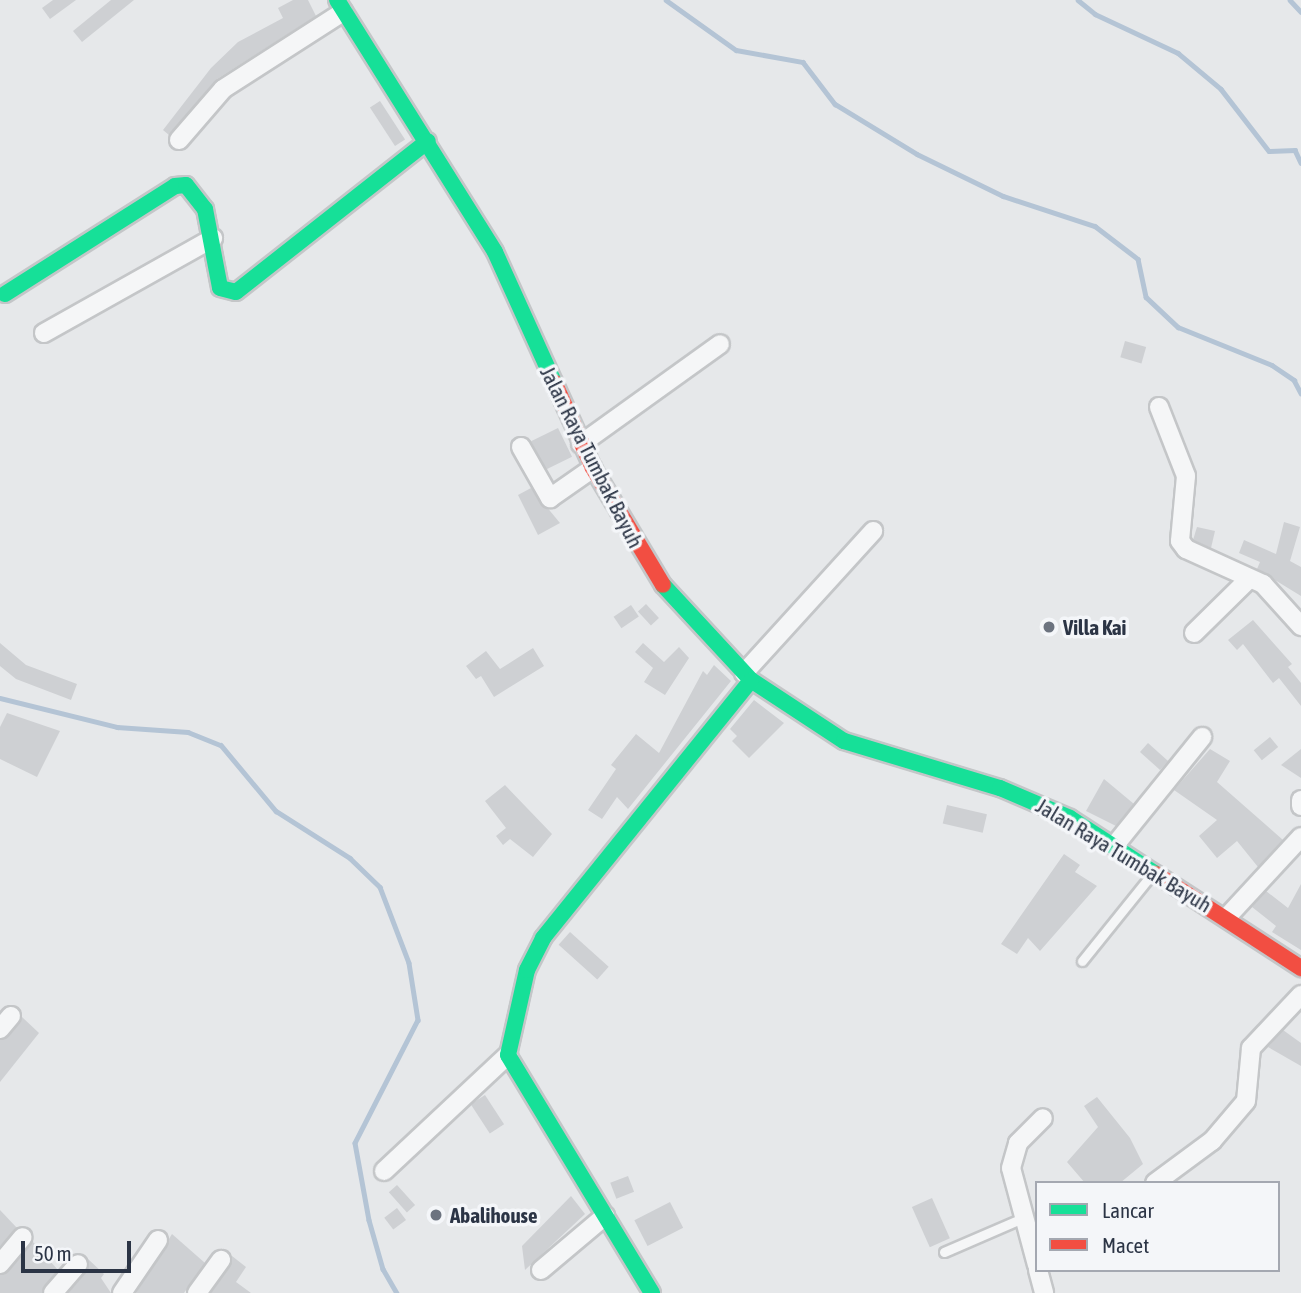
<!DOCTYPE html>
<html>
<head>
<meta charset="utf-8">
<style>
  body { margin:0 }
  #map { position:relative; width:1301px; height:1293px; overflow:hidden; background:#e6e8ea; font-family:"Asap Condensed",sans-serif }
  div>[style] { position:absolute }
  [style*='--x'] { left:calc(var(--x)*1px); top:calc(var(--y)*1px); width:calc(var(--w)*1px); rotate:calc(var(--a)*1deg) }
  .stream>* { height:4.5px; margin:-2.25px; padding:0 2.25px; transform-origin:2.25px; border-radius:2.25px; background:#b4c4d5 }
  .building>* { inset:0; background:#ced0d3; transform-origin:0 0 }
  .roads { filter:drop-shadow(2px 0 #c4c6c8) drop-shadow(-2px 0 #c4c6c8) drop-shadow(0 2px #c4c6c8) drop-shadow(0 -2px #c4c6c8) }
  .lane>* { height:9px; margin:-4.5px; padding:0 4.5px; transform-origin:4.5px; border-radius:4.5px; background:#f5f6f7 }
  .street>* { height:18px; margin:-9px; padding:0 9px; transform-origin:9px; border-radius:9px; background:#f5f6f7 }
  .fast>* { height:16px; margin:-8px; padding:0 8px; transform-origin:8px; border-radius:8px; background:#16e098 }
  .jam>* { height:16px; margin:-8px; padding:0 8px; transform-origin:8px; border-radius:8px; background:#f24e42 }
  .dots>* { width:19px; height:19px; translate:-50% -50%; box-sizing:border-box; border:4px solid #f4f6f9; border-radius:50% }
  span { translate:-50% -50%; white-space:nowrap; text-align:center; line-height:1.15; -webkit-text-stroke:7px #f4f6f9; paint-order:stroke }
  .street-label { font-size:21px; color:#2b3445 }
  .poi-label { font-size:21px; color:#2b3445; font-weight:700 }
  .left { translate:0 -50%; text-align:left }
  .legend { position:absolute; left:1035px; top:1181px; width:245px; height:91px; box-sizing:border-box; background:#f4f6f9; border:2px solid #a4a8b1; margin:0; padding:9px 12px; list-style:none; font-size:21px; color:#2b3445 }
  .legend li { display:flex; align-items:center; gap:14px; height:35px }
  .legend b { width:35px; border:2px solid #a4a8b1 }
  .scale { position:absolute; left:21px; top:1241px; width:110px; height:32px; box-sizing:border-box; border:4px solid #2b3445; border-top:0; padding-left:9px; font-size:21px; line-height:24px; white-space:nowrap; color:#2b3445; -webkit-text-stroke:5px #f4f6f9; paint-order:stroke }
</style>
</head>
<body>
<div id="map">
  <div class="stream">
    <div style="--x:666;--y:0;--w:86;--a:35.5"></div>
    <div style="--x:736;--y:50;--w:68;--a:10.2"></div>
    <div style="--x:803;--y:62;--w:53;--a:52.7"></div>
    <div style="--x:835;--y:104;--w:96;--a:31.4"></div>
    <div style="--x:917;--y:154;--w:96;--a:26"></div>
    <div style="--x:1003;--y:196;--w:97;--a:18.1"></div>
    <div style="--x:1095;--y:226;--w:54;--a:37.5"></div>
    <div style="--x:1138;--y:259;--w:39;--a:78"></div>
    <div style="--x:1146;--y:297;--w:44;--a:43.2"></div>
    <div style="--x:1178;--y:327;--w:101;--a:22"></div>
    <div style="--x:1272;--y:365;--w:27;--a:34"></div>
    <div style="--x:1294;--y:380;--w:15;--a:62"></div>
    <div style="--x:1078;--y:0;--w:22;--a:39"></div>
    <div style="--x:1095;--y:14;--w:92;--a:25.2"></div>
    <div style="--x:1178;--y:53;--w:56;--a:39.9"></div>
    <div style="--x:1221;--y:89;--w:78;--a:52.3"></div>
    <div style="--x:1269;--y:151;--w:26;--a:-2"></div>
    <div style="--x:1295;--y:150;--w:14;--a:65"></div>
    <div style="--x:1290;--y:0;--w:16;--a:47"></div>
    <div style="--x:0;--y:698;--w:121;--a:13.9"></div>
    <div style="--x:117;--y:727;--w:71;--a:4"></div>
    <div style="--x:188;--y:732;--w:35;--a:22"></div>
    <div style="--x:221;--y:745;--w:86;--a:50.2"></div>
    <div style="--x:276;--y:811;--w:88;--a:32.4"></div>
    <div style="--x:350;--y:858;--w:42;--a:44"></div>
    <div style="--x:380;--y:887;--w:81;--a:69.1"></div>
    <div style="--x:409;--y:963;--w:58;--a:81"></div>
    <div style="--x:418;--y:1020;--w:138;--a:117.1"></div>
    <div style="--x:355;--y:1143;--w:78;--a:79.7"></div>
    <div style="--x:369;--y:1220;--w:51;--a:74.1"></div>
    <div style="--x:383;--y:1269;--w:28;--a:60"></div>
  </div>
  <div class="building">
    <div style="clip-path:polygon(53px 0,76px 0,50px 19px,42px 8px)"></div>
    <div style="clip-path:polygon(111px 0,134px 0,82px 42px,73px 31px)"></div>
    <div style="clip-path:polygon(293px 0,308px 0,316px 16px,217px 79px,169px 135px,163px 130px,211px 68px,238px 42px,283px 18px,278px 8px)"></div>
    <div style="left:380px;top:101px;width:46px;height:12px;rotate:57deg"></div>
    <div style="left:1125px;top:341px;width:22px;height:17px;rotate:16deg"></div>
    <div style="left:558px;top:428px;width:32px;height:30px;rotate:64deg"></div>
    <div style="clip-path:polygon(531px 488px,560px 523px,538px 535px,518px 495px)"></div>
    <div style="clip-path:polygon(1284px 522px,1300px 527px,1290px 561px,1301px 567px,1301px 596px,1257px 569px,1260px 562px,1239px 553px,1244px 540px,1276px 554px)"></div>
    <div style="clip-path:polygon(1197px 527px,1215px 531px,1211px 548px,1193px 540px)"></div>
    <div style="left:646px;top:604px;width:19px;height:11px;rotate:47deg"></div>
    <div style="left:631px;top:605px;width:14px;height:21px;rotate:56deg"></div>
    <div style="clip-path:polygon(1253px 620px,1292px 664px,1288px 667px,1301px 683px,1301px 706px,1279px 678px,1273px 683px,1243px 644px,1237px 650px,1228px 640px)"></div>
    <div style="clip-path:polygon(0 643px,26px 665px,77px 684px,71px 700px,16px 679px,0 666px)"></div>
    <div style="clip-path:polygon(643px 643px,664px 662px,679px 647px,689px 658px,665px 695px,644px 682px,653px 668px,635px 652px)"></div>
    <div style="clip-path:polygon(533px 648px,544px 666px,494px 697px,481px 676px,476px 679px,466px 666px,486px 651px,500px 669px)"></div>
    <div style="clip-path:polygon(714px 665px,731px 681px,628px 809px,617px 797px,602px 819px,588px 810px,616px 769px,611px 765px,636px 734px,659px 753px,703px 671px,707px 675px)"></div>
    <div style="clip-path:polygon(754px 700px,784px 723px,749px 758px,732px 741px,737px 736px,730px 729px)"></div>
    <div style="clip-path:polygon(7px 713px,60px 731px,37px 777px,0 759px,0 727px)"></div>
    <div style="left:1270px;top:737px;width:13px;height:21px;rotate:51deg"></div>
    <div style="left:1148px;top:743px;width:27px;height:12px;rotate:42deg"></div>
    <div style="clip-path:polygon(1210px 749px,1230px 761px,1217px 782px,1283px 840px,1258px 867px,1237px 841px,1217px 858px,1199px 836px,1217px 820px,1174px 790px)"></div>
    <div style="clip-path:polygon(1301px 749px,1301px 778px,1281px 765px)"></div>
    <div style="clip-path:polygon(1104px 779px,1134px 804px,1116px 826px,1086px 811px)"></div>
    <div style="clip-path:polygon(505px 785px,552px 834px,533px 857px,510px 839px,503px 845px,496px 836px,506px 828px,485px 801px)"></div>
    <div style="left:947px;top:805px;width:41px;height:19px;rotate:13deg"></div>
    <div style="clip-path:polygon(1064px 854px,1080px 865px,1075px 872px,1097px 886px,1040px 951px,1028px 938px,1017px 954px,1001px 944px)"></div>
    <div style="clip-path:polygon(1301px 884px,1301px 950px,1272px 932px,1276px 926px,1252px 907px,1266px 891px,1288px 908px)"></div>
    <div style="left:570px;top:932px;width:52px;height:17px;rotate:42deg"></div>
    <div style="clip-path:polygon(22px 1017px,39px 1033px,0 1082px,0 1040px)"></div>
    <div style="clip-path:polygon(1283px 1030px,1301px 1043px,1301px 1066px,1268px 1047px)"></div>
    <div style="left:485px;top:1095px;width:35px;height:17px;rotate:57deg"></div>
    <div style="clip-path:polygon(1097px 1097px,1130px 1138px,1143px 1164px,1120px 1183px,1085px 1183px,1067px 1162px,1098px 1127px,1084px 1106px)"></div>
    <div style="left:628px;top:1176px;width:17px;height:19px;rotate:69deg"></div>
    <div style="left:397px;top:1185px;width:27px;height:11px;rotate:48deg"></div>
    <div style="clip-path:polygon(571px 1196px,585px 1214px,525px 1270px,522px 1246px)"></div>
    <div style="left:932px;top:1198px;width:44px;height:22px;rotate:66deg"></div>
    <div style="left:670px;top:1202px;width:29px;height:40px;rotate:63deg"></div>
    <div style="left:397px;top:1208px;width:15px;height:16px;rotate:53deg"></div>
    <div style="clip-path:polygon(0 1210px,17px 1228px,0 1246px)"></div>
    <div style="clip-path:polygon(172px 1234px,205px 1263px,184px 1293px,136px 1293px)"></div>
    <div style="clip-path:polygon(33px 1242px,58px 1270px,42px 1293px,0 1293px,0 1275px)"></div>
    <div style="clip-path:polygon(232px 1256px,246px 1267px,236px 1282px,251px 1293px,211px 1293px)"></div>
    <div style="clip-path:polygon(88px 1259px,104px 1274px,101px 1278px,111px 1293px,68px 1293px,87px 1271px)"></div>
  </div>
  <div class="roads">
    <div class="lane">
      <div style="--x:1082;--y:961;--w:112;--a:-51.2"></div>
      <div style="--x:944;--y:1252;--w:88;--a:-23.4"></div>
    </div>
    <div class="street">
      <div style="--x:179;--y:140;--w:67;--a:-49.2"></div>
      <div style="--x:223;--y:89;--w:143;--a:-32.7"></div>
      <div style="--x:44;--y:333;--w:194;--a:-29.3"></div>
      <div style="--x:1159;--y:407;--w:74;--a:68.6"></div>
      <div style="--x:1186;--y:476;--w:65;--a:95.3"></div>
      <div style="--x:1180;--y:541;--w:10;--a:53"></div>
      <div style="--x:1186;--y:549;--w:85;--a:24.4"></div>
      <div style="--x:1263;--y:584;--w:57;--a:47.9"></div>
      <div style="--x:581;--y:444;--w:171;--a:-35.7"></div>
      <div style="--x:521;--y:447;--w:59;--a:60.4"></div>
      <div style="--x:550;--y:498;--w:52;--a:-34.9"></div>
      <div style="--x:1194;--y:633;--w:77;--a:-44.5"></div>
      <div style="--x:744;--y:673;--w:192;--a:-47.7"></div>
      <div style="--x:1301;--y:800;--w:6;--a:90"></div>
      <div style="--x:1115;--y:845;--w:139;--a:-51.1"></div>
      <div style="--x:1227;--y:917;--w:109;--a:-47.2"></div>
      <div style="--x:0;--y:1029;--w:17;--a:-50"></div>
      <div style="--x:384;--y:1171;--w:170;--a:-43.1"></div>
      <div style="--x:1155;--y:1183;--w:71;--a:-36.4"></div>
      <div style="--x:1212;--y:1141;--w:52;--a:-49.6"></div>
      <div style="--x:1246;--y:1101;--w:53;--a:-84.6"></div>
      <div style="--x:1251;--y:1048;--w:73;--a:-46.7"></div>
      <div style="--x:0;--y:1264;--w:35;--a:-50"></div>
      <div style="--x:1037;--y:1265;--w:100;--a:-105"></div>
      <div style="--x:1011;--y:1168;--w:26;--a:-74"></div>
      <div style="--x:1018;--y:1143;--w:35;--a:-45"></div>
      <div style="--x:541;--y:1270;--w:84;--a:-40.2"></div>
      <div style="--x:1038;--y:1270;--w:24;--a:75"></div>
      <div style="--x:53;--y:1293;--w:38;--a:-49"></div>
      <div style="--x:122;--y:1293;--w:64;--a:-55.8"></div>
      <div style="--x:197;--y:1293;--w:41;--a:-54"></div>
    </div>
    <div class="fast">
      <div style="--x:337;--y:0;--w:297;--a:57.9"></div>
      <div style="--x:495;--y:252;--w:143;--a:65.6"></div>
      <div style="--x:5;--y:294;--w:201;--a:-32.4"></div>
      <div style="--x:175;--y:186;--w:11;--a:-5"></div>
      <div style="--x:186;--y:185;--w:31;--a:52"></div>
      <div style="--x:205;--y:209;--w:80;--a:79.2"></div>
      <div style="--x:220;--y:288;--w:16;--a:14"></div>
      <div style="--x:236;--y:292;--w:244;--a:-38.2"></div>
      <div style="--x:663;--y:585;--w:129;--a:47.2"></div>
      <div style="--x:751;--y:680;--w:111;--a:33.3"></div>
      <div style="--x:844;--y:741;--w:163;--a:16.8"></div>
      <div style="--x:1000;--y:788;--w:76;--a:23.2"></div>
      <div style="--x:1070;--y:818;--w:103;--a:33.1"></div>
      <div style="--x:652;--y:1293;--w:278;--a:-121.2"></div>
      <div style="--x:508;--y:1055;--w:87;--a:-77.4"></div>
      <div style="--x:527;--y:970;--w:36;--a:-63"></div>
      <div style="--x:543;--y:938;--w:331;--a:-51.1"></div>
    </div>
    <div class="jam">
      <div style="--x:554;--y:382;--w:94;--a:65.6"></div>
      <div style="--x:593;--y:468;--w:136;--a:59.1"></div>
      <div style="--x:1156;--y:874;--w:173;--a:33"></div>
    </div>
  </div>
  <div class="dots">
    <div style="left:1049px;top:627px;background:#6c737f"></div>
    <div style="left:436px;top:1215px;background:#6c737f"></div>
  </div>
  <div class="street-label">
    <span style="left:592px;top:457px;rotate:63deg">Jalan Raya Tumbak Bayuh</span>
    <span style="left:1124px;top:855px;rotate:31deg">Jalan Raya Tumbak Bayuh</span>
  </div>
  <div class="poi-label">
    <span class="left" style="left:1063px;top:627px">Villa Kai</span>
    <span class="left" style="left:450px;top:1215px">Abalihouse</span>
  </div>
  <ul class="legend">
  <li><b style="height:9px;background:#16e098"></b>Lancar</li>
  <li><b style="height:9px;background:#f24e42"></b>Macet</li>
  </ul>
  <div class="scale">50 m</div>
</div>
</body>
</html>
